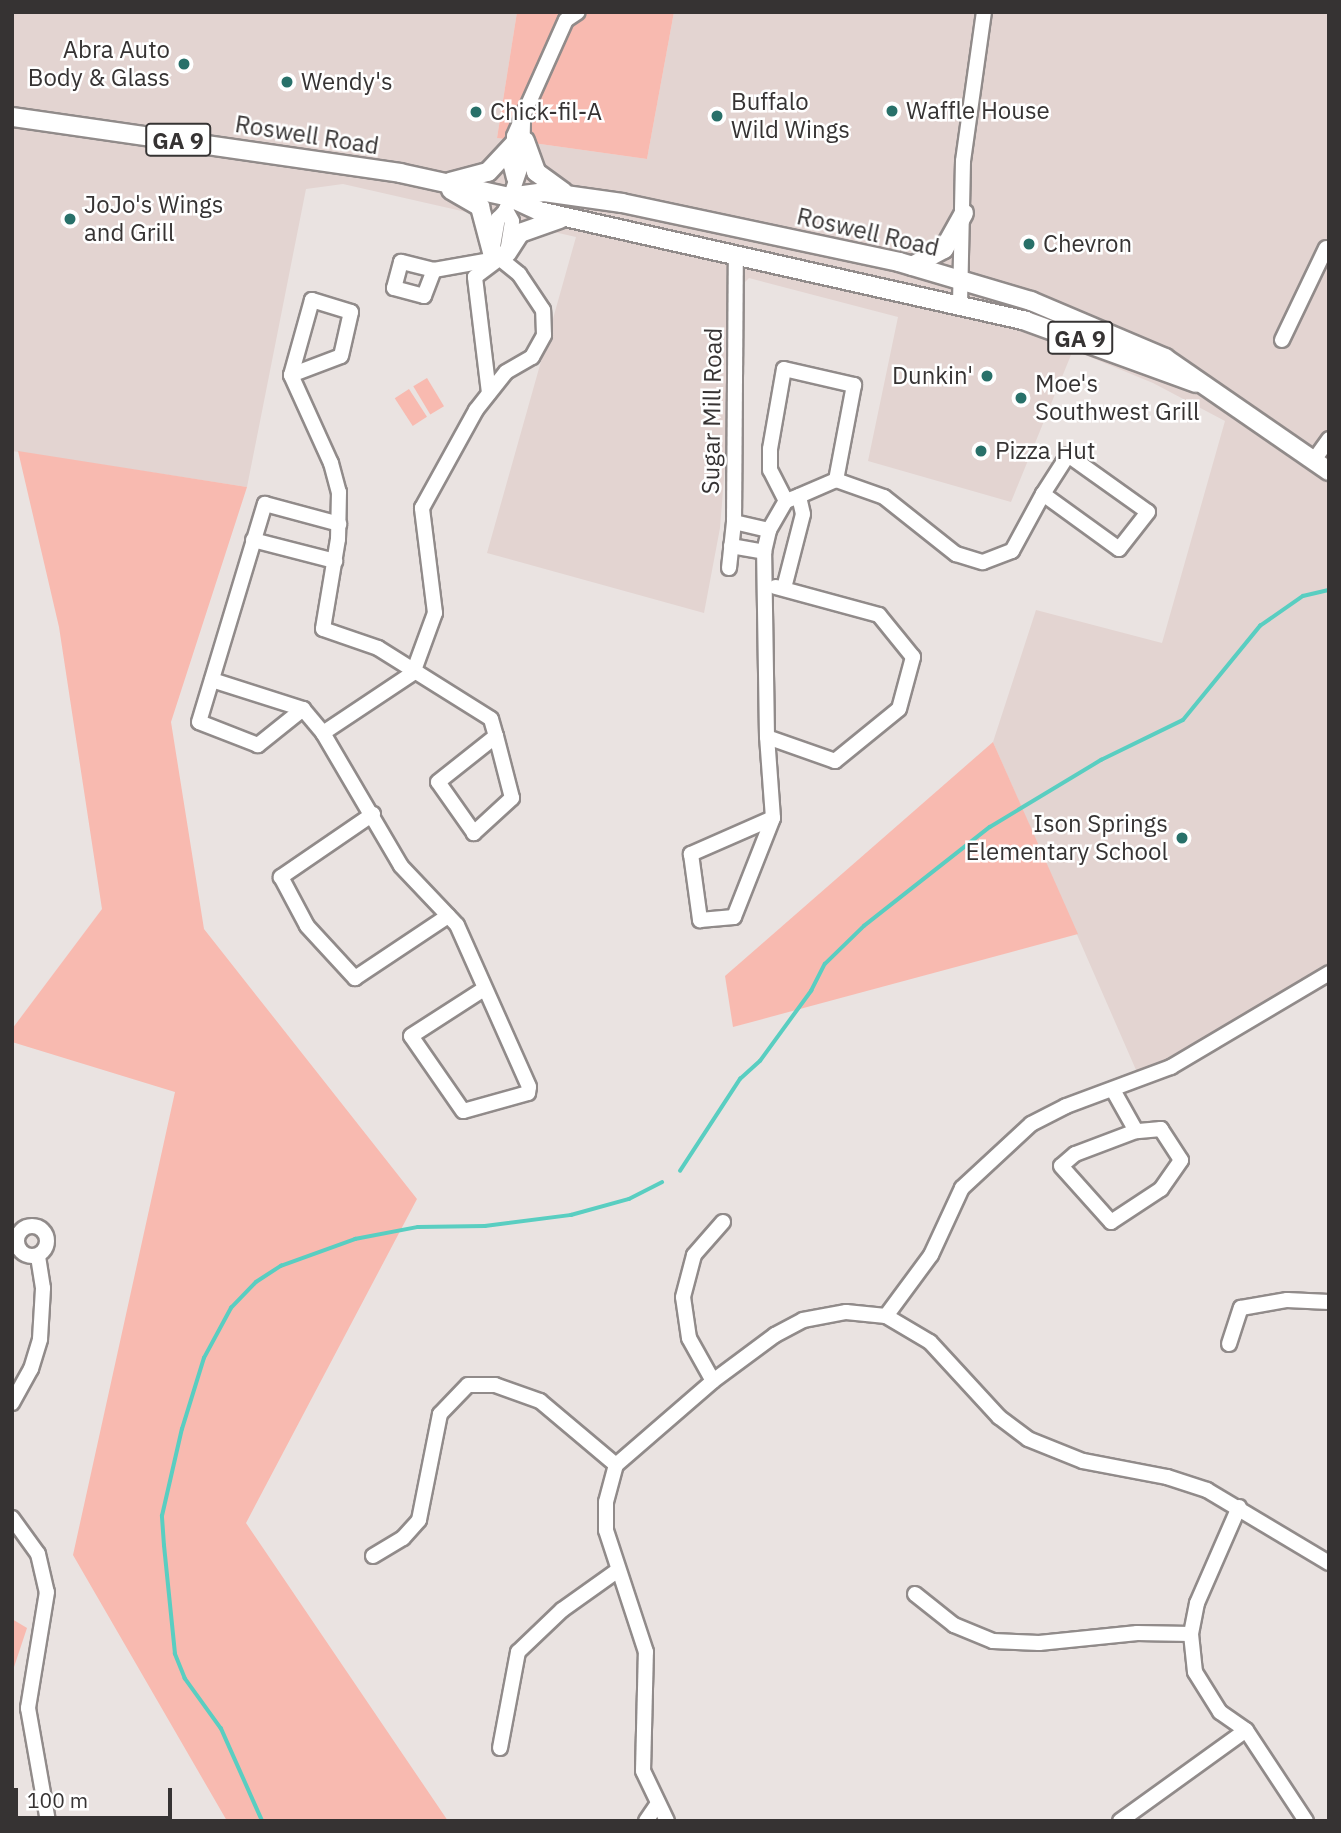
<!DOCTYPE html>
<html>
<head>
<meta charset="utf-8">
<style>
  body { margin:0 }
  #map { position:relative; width:1341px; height:1833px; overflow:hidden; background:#eae3e1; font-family:"IBM Plex Sans",sans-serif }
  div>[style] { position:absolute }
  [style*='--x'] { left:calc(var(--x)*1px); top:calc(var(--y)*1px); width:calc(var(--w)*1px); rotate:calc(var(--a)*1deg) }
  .built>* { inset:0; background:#e3d4d1 }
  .green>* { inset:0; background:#f8bab0; transform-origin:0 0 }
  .stream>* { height:3.5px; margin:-1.75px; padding:0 1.75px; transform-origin:1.75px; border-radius:1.75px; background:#59cec1 }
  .roads { filter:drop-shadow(2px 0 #918b8a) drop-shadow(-2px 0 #918b8a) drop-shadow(0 2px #918b8a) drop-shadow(0 -2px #918b8a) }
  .minor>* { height:14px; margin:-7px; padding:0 7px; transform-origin:7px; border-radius:7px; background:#fff }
  .minor>.ring { margin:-7px; padding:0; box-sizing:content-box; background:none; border:14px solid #fff; border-radius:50% }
  .major>* { height:18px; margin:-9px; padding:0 9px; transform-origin:9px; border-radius:9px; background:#fff }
  .dots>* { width:19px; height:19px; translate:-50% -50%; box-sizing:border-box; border:4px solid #fff; border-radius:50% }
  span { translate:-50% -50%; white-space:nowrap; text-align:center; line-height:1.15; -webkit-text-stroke:5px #fff; paint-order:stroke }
  .shield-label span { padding:2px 5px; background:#fff; border:2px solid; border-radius:5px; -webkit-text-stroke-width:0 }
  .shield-label { font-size:23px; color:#363333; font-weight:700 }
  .poi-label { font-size:24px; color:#363333 }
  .right { translate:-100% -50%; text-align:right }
  .left { translate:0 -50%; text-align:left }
  .street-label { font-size:24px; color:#363333 }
  .frame { position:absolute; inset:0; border:14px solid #363333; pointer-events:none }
  .scale { position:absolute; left:14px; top:1788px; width:158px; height:32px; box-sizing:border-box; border:4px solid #363333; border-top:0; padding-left:9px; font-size:21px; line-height:24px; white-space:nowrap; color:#363333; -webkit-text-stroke:5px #fff; paint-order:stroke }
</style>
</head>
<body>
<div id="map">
  <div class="built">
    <div style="clip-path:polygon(12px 12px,517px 12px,497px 138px,647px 159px,674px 12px,1329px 12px,1329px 974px,1143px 1086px,993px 742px,1036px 610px,1162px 643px,1225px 421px,1153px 383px,1073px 350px,1011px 502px,868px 461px,898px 317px,749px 278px,744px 283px,734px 353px,720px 528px,704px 613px,487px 553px,576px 237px,343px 184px,306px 189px,247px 487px,12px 451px)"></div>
  </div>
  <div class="green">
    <div style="clip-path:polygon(517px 12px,674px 12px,647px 159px,497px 138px)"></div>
    <div style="left:427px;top:378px;width:33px;height:16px;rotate:59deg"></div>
    <div style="left:409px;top:389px;width:33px;height:17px;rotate:57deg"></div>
    <div style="clip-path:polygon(18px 451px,247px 487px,171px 722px,204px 929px,417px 1199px,246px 1523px,448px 1821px,227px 1821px,73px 1555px,175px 1092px,12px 1042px,12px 1029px,102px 909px,59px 627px)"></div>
    <div style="clip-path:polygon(993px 742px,1078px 934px,733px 1027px,725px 976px)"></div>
    <div style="clip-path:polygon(12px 1619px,27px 1628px,12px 1673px)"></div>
  </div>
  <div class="stream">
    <div style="--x:680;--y:1171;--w:110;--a:-56.9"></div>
    <div style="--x:740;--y:1079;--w:27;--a:-42"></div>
    <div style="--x:760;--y:1061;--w:87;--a:-53.9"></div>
    <div style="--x:811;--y:991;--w:30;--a:-63"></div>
    <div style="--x:825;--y:964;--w:54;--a:-44.3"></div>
    <div style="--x:864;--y:926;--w:160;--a:-38.2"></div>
    <div style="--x:990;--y:827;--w:130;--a:-31.1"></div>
    <div style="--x:1101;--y:760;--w:91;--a:-26"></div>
    <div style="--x:1183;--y:720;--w:122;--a:-50.7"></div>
    <div style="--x:1260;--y:626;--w:52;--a:-34.9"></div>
    <div style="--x:1303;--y:596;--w:27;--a:-13"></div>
    <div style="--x:262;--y:1821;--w:101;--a:-114"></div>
    <div style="--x:221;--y:1729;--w:62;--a:-125.8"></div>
    <div style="--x:185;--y:1679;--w:27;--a:-112"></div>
    <div style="--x:175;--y:1654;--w:109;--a:-95.8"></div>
    <div style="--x:164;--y:1546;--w:30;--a:-94"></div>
    <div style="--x:162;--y:1516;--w:89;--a:-77.1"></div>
    <div style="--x:182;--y:1429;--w:74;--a:-72.8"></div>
    <div style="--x:204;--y:1358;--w:57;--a:-61.6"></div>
    <div style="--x:231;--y:1308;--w:36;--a:-46"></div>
    <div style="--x:256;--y:1282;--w:30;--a:-33"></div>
    <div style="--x:281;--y:1266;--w:79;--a:-20"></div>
    <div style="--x:355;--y:1239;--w:64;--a:-10.8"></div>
    <div style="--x:418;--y:1227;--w:67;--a:-0.9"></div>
    <div style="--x:485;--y:1226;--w:87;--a:-7.3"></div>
    <div style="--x:571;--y:1215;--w:60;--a:-15.4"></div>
    <div style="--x:629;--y:1199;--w:37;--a:-27"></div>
  </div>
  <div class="roads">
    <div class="minor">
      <div style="--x:514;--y:178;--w:12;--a:-104"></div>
      <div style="--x:511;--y:166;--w:30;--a:-84"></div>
      <div style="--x:514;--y:136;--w:127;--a:-65.9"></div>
      <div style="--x:566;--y:20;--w:14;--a:-34"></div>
      <div style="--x:434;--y:270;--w:34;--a:-166"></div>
      <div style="--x:401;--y:262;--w:27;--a:105"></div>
      <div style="--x:394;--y:288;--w:31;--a:15"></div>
      <div style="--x:424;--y:296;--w:28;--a:-69"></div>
      <div style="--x:434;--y:270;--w:62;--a:-10.2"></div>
      <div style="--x:960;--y:304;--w:143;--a:-88.8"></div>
      <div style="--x:963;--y:161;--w:150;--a:-82"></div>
      <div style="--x:1282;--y:340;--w:102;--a:-64.4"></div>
      <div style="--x:291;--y:375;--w:53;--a:-20.8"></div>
      <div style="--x:341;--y:356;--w:45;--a:-77.2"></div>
      <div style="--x:351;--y:312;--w:41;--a:-162.9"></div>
      <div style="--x:312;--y:300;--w:78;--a:105.6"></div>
      <div style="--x:291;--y:375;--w:97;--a:65.6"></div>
      <div style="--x:331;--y:463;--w:30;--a:75"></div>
      <div style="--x:339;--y:492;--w:47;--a:91.2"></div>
      <div style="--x:338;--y:539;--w:91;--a:99.5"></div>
      <div style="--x:323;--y:629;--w:58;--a:19.1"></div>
      <div style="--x:378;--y:648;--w:133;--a:32.1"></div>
      <div style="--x:491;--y:719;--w:18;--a:74"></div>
      <div style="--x:496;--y:736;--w:64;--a:75.5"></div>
      <div style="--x:512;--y:798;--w:52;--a:137.4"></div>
      <div style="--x:474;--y:833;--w:62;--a:-125.2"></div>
      <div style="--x:438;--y:782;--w:74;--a:-38.4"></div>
      <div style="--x:489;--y:393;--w:117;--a:-96.9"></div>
      <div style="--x:475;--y:277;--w:40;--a:-37"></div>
      <div style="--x:507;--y:253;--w:32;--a:-81"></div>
      <div style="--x:512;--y:221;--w:13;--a:-119"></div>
      <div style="--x:1314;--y:460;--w:26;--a:-54"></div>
      <div style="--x:786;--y:501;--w:35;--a:-117"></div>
      <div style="--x:770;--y:470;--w:21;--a:-90"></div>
      <div style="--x:770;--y:449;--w:81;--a:-80.1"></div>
      <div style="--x:784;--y:369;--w:72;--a:12.9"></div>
      <div style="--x:854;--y:385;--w:97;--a:100.7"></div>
      <div style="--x:734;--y:522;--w:36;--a:13"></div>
      <div style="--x:253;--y:540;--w:85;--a:14.4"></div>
      <div style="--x:731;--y:546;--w:34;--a:10"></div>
      <div style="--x:729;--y:568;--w:46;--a:-83.8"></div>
      <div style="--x:734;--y:522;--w:268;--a:-89.6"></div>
      <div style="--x:784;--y:588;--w:76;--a:-75.6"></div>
      <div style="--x:803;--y:514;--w:18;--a:-103"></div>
      <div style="--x:799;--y:496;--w:40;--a:-23.4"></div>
      <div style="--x:836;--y:480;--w:51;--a:19.5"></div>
      <div style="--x:884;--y:497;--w:92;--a:38.4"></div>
      <div style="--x:956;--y:554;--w:28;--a:17"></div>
      <div style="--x:983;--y:562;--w:31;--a:-21"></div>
      <div style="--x:1012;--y:551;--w:65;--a:-61.5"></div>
      <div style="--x:1043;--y:494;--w:46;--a:-57.3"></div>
      <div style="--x:1068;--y:455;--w:98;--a:35.5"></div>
      <div style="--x:1148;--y:512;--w:47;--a:128.1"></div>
      <div style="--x:1119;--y:549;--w:94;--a:-144.1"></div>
      <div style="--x:212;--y:680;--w:96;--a:17.7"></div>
      <div style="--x:303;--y:709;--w:31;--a:50"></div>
      <div style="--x:323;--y:733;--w:154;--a:59.6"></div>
      <div style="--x:401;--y:866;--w:81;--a:46.5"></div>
      <div style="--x:457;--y:925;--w:177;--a:66"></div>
      <div style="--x:529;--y:1087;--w:6;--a:99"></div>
      <div style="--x:528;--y:1093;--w:67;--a:164.5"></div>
      <div style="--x:463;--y:1111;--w:91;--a:-124.7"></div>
      <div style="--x:411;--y:1036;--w:87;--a:-32.8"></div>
      <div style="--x:303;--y:709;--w:58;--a:141.3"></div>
      <div style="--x:258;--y:745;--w:63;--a:-158.7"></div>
      <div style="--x:199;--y:722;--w:228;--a:-73.2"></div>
      <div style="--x:265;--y:504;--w:77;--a:15.1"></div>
      <div style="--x:323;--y:733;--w:108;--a:-33.7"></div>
      <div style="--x:413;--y:673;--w:64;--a:-69.9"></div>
      <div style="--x:435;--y:613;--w:106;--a:-97.1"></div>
      <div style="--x:422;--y:508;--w:112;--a:-61.1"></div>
      <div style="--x:476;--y:410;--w:48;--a:-51.7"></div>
      <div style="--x:506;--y:372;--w:30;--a:-30"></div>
      <div style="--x:532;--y:357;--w:25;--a:-61"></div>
      <div style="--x:544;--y:335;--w:25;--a:-92"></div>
      <div style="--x:543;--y:310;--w:43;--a:-123.7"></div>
      <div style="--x:519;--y:274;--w:35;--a:-141"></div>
      <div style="--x:492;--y:252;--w:34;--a:-80"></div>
      <div style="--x:498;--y:219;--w:12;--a:-48"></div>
      <div style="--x:506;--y:210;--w:50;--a:-71.2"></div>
      <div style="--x:522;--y:163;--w:42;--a:-88.6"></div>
      <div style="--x:767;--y:737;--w:72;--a:19.4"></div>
      <div style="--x:835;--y:761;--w:82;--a:-39.1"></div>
      <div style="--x:899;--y:709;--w:54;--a:-74.9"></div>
      <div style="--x:913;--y:657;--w:54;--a:-129"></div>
      <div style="--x:879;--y:615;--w:107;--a:-164.8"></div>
      <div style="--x:373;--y:814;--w:112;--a:145.6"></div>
      <div style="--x:281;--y:877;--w:55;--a:62"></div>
      <div style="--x:307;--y:926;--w:71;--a:47.3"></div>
      <div style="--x:355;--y:978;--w:112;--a:-33.7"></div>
      <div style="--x:773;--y:818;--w:90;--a:156.3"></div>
      <div style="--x:691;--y:854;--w:67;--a:82.2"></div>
      <div style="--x:700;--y:920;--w:34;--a:-5"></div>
      <div style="--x:734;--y:917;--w:106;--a:-68.5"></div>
      <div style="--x:773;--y:818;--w:81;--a:-94.2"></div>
      <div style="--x:767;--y:737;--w:185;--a:-90.9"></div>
      <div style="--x:764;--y:552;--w:23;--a:-77"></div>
      <div style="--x:769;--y:530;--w:34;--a:-60"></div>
      <div style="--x:786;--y:501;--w:14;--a:-21"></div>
      <div style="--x:1113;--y:1090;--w:47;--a:60.7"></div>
      <div style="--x:1136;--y:1131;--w:65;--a:159.3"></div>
      <div style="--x:1075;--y:1154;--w:18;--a:139"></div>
      <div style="--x:1061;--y:1166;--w:75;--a:48.2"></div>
      <div style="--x:1111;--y:1222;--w:60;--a:-33.4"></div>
      <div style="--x:1161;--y:1189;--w:35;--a:-55"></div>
      <div style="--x:1181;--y:1160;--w:37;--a:-123"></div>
      <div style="--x:1161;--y:1129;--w:25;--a:175"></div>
      <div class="ring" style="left:17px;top:1226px;width:16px;height:16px"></div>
      <div style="--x:886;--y:1316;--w:76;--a:-53.6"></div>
      <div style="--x:931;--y:1255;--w:74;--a:-65.2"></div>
      <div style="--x:962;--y:1188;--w:94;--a:-42.8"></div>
      <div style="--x:1031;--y:1124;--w:39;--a:-27"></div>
      <div style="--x:1066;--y:1106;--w:112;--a:-20.4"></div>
      <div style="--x:1171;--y:1067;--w:184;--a:-30.7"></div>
      <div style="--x:1229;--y:1344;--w:38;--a:-72"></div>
      <div style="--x:1241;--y:1308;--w:47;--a:-9.9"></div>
      <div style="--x:1287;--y:1300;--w:42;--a:2.7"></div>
      <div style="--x:713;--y:1381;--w:49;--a:-119.2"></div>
      <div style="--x:689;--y:1338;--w:41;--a:-98.3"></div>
      <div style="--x:683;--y:1297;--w:43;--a:-75.3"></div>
      <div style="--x:694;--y:1255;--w:44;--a:-48.7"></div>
      <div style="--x:12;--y:1403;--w:39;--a:-61"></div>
      <div style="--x:31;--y:1369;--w:31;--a:-73"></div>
      <div style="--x:40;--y:1339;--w:51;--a:-86.6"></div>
      <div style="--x:43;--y:1288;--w:33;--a:-99"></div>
      <div style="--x:1239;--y:1507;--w:105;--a:113.6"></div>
      <div style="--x:1197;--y:1603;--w:32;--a:101"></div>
      <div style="--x:1191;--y:1634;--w:38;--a:84"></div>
      <div style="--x:1195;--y:1672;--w:47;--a:58"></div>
      <div style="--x:1220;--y:1712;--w:32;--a:35"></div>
      <div style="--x:1246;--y:1730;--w:109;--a:56.6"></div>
      <div style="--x:12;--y:1518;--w:44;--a:54.2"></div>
      <div style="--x:38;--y:1554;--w:39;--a:77"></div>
      <div style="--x:47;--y:1592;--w:118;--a:99.3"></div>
      <div style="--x:28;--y:1708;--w:115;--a:80"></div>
      <div style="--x:373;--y:1556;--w:35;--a:-31"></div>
      <div style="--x:403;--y:1538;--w:24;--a:-48"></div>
      <div style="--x:419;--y:1520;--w:108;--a:-78.8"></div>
      <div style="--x:440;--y:1414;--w:40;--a:-46"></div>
      <div style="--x:468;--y:1385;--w:27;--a:0"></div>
      <div style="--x:495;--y:1385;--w:48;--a:19.6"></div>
      <div style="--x:540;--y:1401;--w:99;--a:40.1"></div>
      <div style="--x:915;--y:1594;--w:50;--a:38.5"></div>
      <div style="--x:954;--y:1625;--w:42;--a:22.3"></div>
      <div style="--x:993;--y:1641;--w:46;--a:2.5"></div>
      <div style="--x:1039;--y:1643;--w:99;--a:-5.8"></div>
      <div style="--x:1137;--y:1633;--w:54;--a:1.1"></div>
      <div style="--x:500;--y:1748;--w:98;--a:-79.4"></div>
      <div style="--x:518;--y:1652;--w:61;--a:-43.7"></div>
      <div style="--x:562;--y:1610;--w:69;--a:-35.5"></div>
      <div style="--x:646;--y:1821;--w:18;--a:-56"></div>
      <div style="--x:667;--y:1821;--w:55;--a:-115.6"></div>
      <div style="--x:643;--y:1771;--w:119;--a:-88.6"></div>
      <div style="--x:646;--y:1652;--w:128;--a:-108.2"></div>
      <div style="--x:606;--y:1530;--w:28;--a:-90"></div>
      <div style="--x:606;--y:1502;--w:38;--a:-75"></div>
      <div style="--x:616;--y:1465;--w:128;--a:-40.9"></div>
      <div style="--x:713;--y:1381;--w:77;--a:-36.6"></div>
      <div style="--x:775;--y:1335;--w:32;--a:-28"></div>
      <div style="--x:803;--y:1320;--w:44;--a:-10.5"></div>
      <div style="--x:846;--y:1312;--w:40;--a:5.7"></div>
      <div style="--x:886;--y:1316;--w:51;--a:30.6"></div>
      <div style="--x:930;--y:1342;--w:102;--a:47.4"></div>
      <div style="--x:999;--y:1417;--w:36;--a:37"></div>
      <div style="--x:1028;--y:1439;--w:59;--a:21.8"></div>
      <div style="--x:1083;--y:1461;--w:86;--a:10.8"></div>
      <div style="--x:1167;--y:1477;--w:42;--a:18"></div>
      <div style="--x:1207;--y:1490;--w:142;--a:30.9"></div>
      <div style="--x:1120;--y:1821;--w:155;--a:-35.8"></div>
    </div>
    <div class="major">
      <div style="--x:12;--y:117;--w:392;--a:8.2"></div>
      <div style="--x:400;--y:173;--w:112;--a:12.4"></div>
      <div style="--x:509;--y:197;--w:33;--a:25"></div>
      <div style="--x:539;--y:211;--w:499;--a:12.7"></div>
      <div style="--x:1026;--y:321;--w:181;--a:20"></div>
      <div style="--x:525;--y:141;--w:33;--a:70"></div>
      <div style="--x:536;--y:172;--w:34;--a:36"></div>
      <div style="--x:450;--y:182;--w:39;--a:-15"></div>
      <div style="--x:488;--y:172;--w:37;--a:-47"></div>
      <div style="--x:451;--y:190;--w:34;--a:30"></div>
      <div style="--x:480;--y:207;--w:47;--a:75.1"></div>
      <div style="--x:509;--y:197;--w:35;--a:-8"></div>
      <div style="--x:544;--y:192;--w:79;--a:8"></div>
      <div style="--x:622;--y:203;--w:283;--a:12"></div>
      <div style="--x:899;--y:262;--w:138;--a:16.5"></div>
      <div style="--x:1031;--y:301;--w:146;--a:23"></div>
      <div style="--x:1165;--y:358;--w:199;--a:34.6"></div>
      <div style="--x:507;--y:253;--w:24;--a:-57"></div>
      <div style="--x:520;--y:233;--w:42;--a:-19.3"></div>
      <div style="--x:912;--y:266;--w:36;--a:-28"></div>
      <div style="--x:944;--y:249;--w:41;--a:-60.9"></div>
    </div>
  </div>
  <div class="dots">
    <div style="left:184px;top:64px;background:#287069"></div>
    <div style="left:287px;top:82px;background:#287069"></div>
    <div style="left:892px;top:111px;background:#287069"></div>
    <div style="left:476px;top:112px;background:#287069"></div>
    <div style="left:717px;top:116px;background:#287069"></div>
    <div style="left:70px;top:219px;background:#287069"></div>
    <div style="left:1029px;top:244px;background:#287069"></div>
    <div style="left:987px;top:376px;background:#287069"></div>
    <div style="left:1021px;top:398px;background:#287069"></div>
    <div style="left:981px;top:451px;background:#287069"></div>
    <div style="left:1182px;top:838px;background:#287069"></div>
  </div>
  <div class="shield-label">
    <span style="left:178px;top:140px">GA 9</span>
    <span style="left:1080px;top:338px">GA 9</span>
  </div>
  <div class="poi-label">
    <span class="right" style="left:170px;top:64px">Abra Auto<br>Body &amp; Glass</span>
    <span class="left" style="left:301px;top:82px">Wendy's</span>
    <span class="left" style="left:731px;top:116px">Buffalo<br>Wild Wings</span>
    <span class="left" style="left:906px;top:111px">Waffle House</span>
    <span class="left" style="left:490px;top:112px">Chick-fil-A</span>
    <span class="left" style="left:84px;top:219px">JoJo's Wings<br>and Grill</span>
    <span class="left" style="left:1043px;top:244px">Chevron</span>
    <span class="right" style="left:973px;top:376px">Dunkin'</span>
    <span class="left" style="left:1035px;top:398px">Moe's<br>Southwest Grill</span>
    <span class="left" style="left:995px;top:451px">Pizza Hut</span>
    <span class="right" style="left:1168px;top:838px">Ison Springs<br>Elementary School</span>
  </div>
  <div class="street-label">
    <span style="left:307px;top:135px;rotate:9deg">Roswell Road</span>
    <span style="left:868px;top:232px;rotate:13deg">Roswell Road</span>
    <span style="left:712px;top:411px;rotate:-89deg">Sugar Mill Road</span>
  </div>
  <div class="frame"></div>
  <div class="scale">100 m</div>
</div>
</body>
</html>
